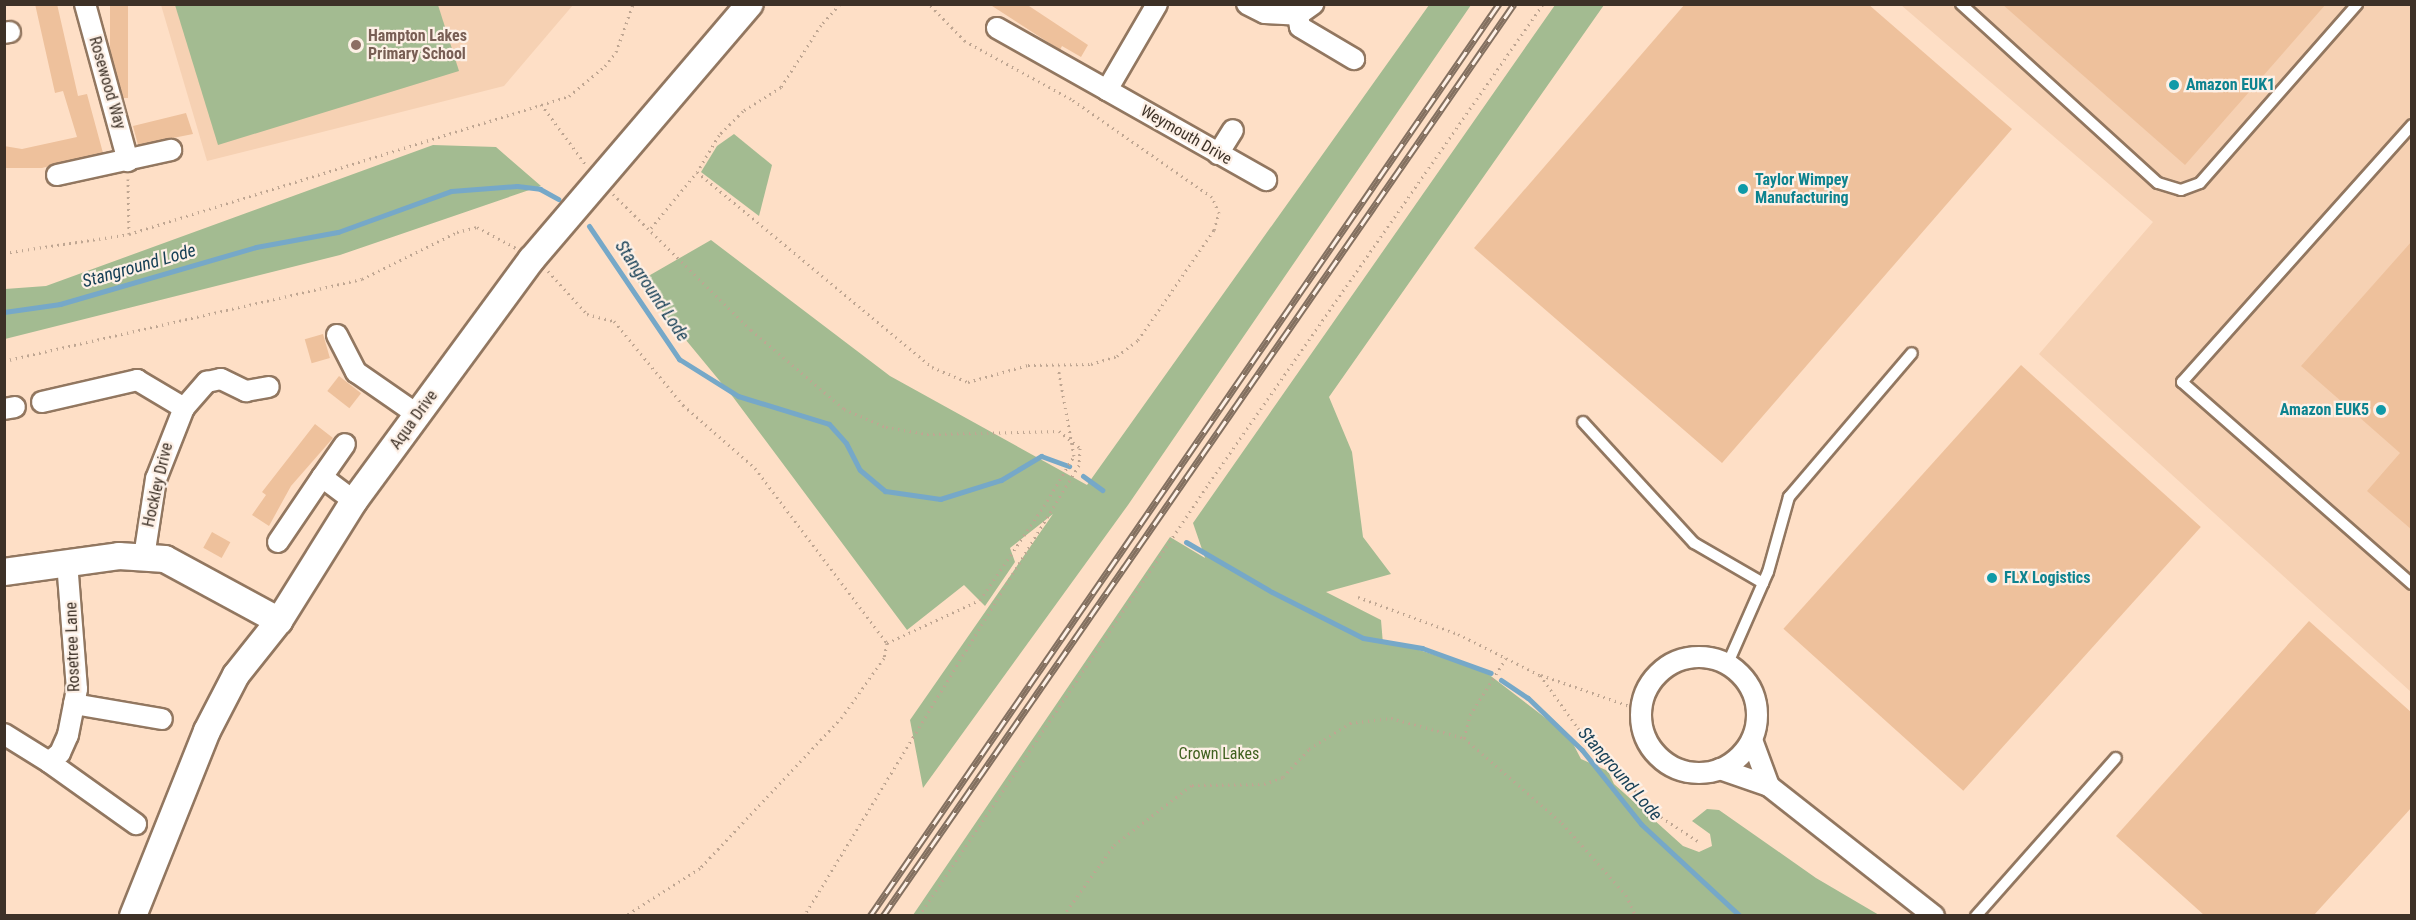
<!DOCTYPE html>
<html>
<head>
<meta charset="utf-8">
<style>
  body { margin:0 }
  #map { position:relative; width:2416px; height:920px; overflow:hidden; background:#fedfc6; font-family:"Roboto Condensed",sans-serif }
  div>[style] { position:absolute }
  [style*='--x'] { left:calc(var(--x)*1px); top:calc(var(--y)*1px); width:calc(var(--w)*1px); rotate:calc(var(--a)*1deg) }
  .built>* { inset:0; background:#f6d1b3 }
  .green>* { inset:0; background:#a3bb91 }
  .stream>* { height:5px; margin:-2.5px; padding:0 2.5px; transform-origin:2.5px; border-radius:2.5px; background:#76a8c8 }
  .building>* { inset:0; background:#eec19c; transform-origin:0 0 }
  .path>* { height:3px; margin-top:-1.5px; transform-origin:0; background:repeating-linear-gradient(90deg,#bfa692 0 1.5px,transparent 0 6px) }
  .roads { filter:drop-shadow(2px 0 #927760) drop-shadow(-2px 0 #927760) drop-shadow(0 2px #927760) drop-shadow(0 -2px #927760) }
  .service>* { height:10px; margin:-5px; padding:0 5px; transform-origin:5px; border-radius:5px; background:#fff }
  .minor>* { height:20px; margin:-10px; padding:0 10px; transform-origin:10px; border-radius:10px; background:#fff }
  .minor>.ring { margin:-10px; padding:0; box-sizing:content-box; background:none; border:20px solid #fff; border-radius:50% }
  .tertiary>* { height:26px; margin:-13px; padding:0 13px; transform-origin:13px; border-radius:13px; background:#fff }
  .rail>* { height:7px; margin-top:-3.5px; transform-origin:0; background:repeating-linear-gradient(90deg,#fdf0e6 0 14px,#837060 0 28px); box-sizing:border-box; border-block:2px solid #837060 }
  .dots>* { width:16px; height:16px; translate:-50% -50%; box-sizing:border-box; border:3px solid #fdf0e6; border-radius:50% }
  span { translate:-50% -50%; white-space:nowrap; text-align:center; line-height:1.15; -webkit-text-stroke:4.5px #fdf0e6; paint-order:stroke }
  .education-label { font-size:16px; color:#785e54; font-weight:700 }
  .left { translate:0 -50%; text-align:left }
  .street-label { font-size:16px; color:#3d3127 }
  .culture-label { font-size:16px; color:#0d838f; font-weight:700 }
  .right { translate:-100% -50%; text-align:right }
  .park-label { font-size:16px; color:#40611f }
  .water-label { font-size:18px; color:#174057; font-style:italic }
  .frame { position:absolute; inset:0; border:6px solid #3d3127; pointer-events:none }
</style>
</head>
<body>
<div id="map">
  <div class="built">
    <div style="clip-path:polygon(161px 5px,573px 5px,504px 86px,207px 161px)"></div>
    <div style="clip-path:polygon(1901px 5px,2411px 5px,2411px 692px,2039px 354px,2153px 222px)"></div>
  </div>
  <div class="green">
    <div style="clip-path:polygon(175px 5px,438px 5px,459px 71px,218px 145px)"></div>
    <div style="clip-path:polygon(1429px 5px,1471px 5px,1128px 505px,923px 788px,910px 720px,1053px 514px,1010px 548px,1015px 562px,985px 606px,964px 585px,907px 630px,733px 397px,638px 282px,711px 240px,890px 376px,1087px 485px)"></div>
    <div style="clip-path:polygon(1555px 5px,1604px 5px,1329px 397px,1352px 452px,1363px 537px,1391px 574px,1326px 592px,1381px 620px,1383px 644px,1400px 644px,1483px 670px,1569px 736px,1581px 759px,1608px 771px,1614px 784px,1683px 846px,1699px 852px,1712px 846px,1710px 834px,1692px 821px,1707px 809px,1719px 810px,1816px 878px,1879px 915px,913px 915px,1170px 537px,1205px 558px,1193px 523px)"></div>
    <div style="clip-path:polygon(734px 134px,772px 165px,759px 216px,701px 172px,717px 146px)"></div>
    <div style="clip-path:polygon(433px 145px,496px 147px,541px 186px,340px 255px,5px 339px,5px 289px,46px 286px)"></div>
  </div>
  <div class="stream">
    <div style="--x:589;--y:226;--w:161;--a:55.9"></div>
    <div style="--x:679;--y:359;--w:70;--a:32.1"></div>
    <div style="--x:738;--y:396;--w:95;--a:17.1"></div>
    <div style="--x:829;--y:424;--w:25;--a:48"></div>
    <div style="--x:846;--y:443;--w:30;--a:63"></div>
    <div style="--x:860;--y:470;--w:33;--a:40"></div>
    <div style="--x:885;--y:491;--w:56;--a:8.3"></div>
    <div style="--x:940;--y:499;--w:64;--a:-17.3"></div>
    <div style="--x:1001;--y:480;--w:47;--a:-31"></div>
    <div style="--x:1041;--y:456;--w:30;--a:20"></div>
    <div style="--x:4;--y:312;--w:57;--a:-8.1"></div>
    <div style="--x:60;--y:304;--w:204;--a:-16.2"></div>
    <div style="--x:256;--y:247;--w:83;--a:-10.4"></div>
    <div style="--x:338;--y:232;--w:120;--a:-19.9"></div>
    <div style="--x:451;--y:191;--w:66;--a:-4.3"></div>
    <div style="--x:517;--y:186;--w:23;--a:7"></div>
    <div style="--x:540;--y:189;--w:21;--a:29"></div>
    <div style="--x:1083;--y:476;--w:24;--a:36"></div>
    <div style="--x:1186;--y:542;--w:99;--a:30.2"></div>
    <div style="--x:1272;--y:592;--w:102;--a:26.8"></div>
    <div style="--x:1363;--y:638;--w:60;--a:9.6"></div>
    <div style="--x:1422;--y:648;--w:73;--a:19.9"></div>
    <div style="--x:1501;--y:680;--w:32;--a:34"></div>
    <div style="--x:1528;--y:698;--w:75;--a:43.9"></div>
    <div style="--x:1582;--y:750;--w:95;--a:51.4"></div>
    <div style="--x:1641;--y:824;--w:135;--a:42.9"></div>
  </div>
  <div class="building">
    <div style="clip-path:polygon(35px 4px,57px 4px,78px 96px,87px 94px,103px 153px,42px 168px,4px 168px,4px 146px,22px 149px,77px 137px,63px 91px,55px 93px)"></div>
    <div style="left:110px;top:4px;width:18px;height:94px"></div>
    <div style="clip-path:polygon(989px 4px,1026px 4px,1088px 45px,1081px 57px,1062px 46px,1060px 50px)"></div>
    <div style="clip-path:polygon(1685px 4px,1868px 4px,2012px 129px,1722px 463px,1474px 248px)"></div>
    <div style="clip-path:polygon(2002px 4px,2326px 4px,2185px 165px)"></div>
    <div style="clip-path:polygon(186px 113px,193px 134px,138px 145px,133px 126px)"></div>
    <div style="clip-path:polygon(2412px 241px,2412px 530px,2367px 491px,2400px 453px,2301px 366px)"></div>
    <div style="left:323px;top:334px;width:25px;height:19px;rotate:74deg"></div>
    <div style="left:2021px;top:365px;width:242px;height:355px;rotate:42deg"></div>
    <div style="left:339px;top:376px;width:28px;height:19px;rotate:38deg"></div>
    <div style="clip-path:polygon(315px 424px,333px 438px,291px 486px,269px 526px,252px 515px,266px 495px,262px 492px)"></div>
    <div style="left:212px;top:532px;width:21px;height:18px;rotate:29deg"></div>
    <div style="clip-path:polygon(2309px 621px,2412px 713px,2412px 807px,2314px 915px,2204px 915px,2116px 836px)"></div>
  </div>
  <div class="path">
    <div style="--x:505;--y:4;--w:6;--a:0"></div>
    <div style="--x:840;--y:4;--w:28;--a:132"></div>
    <div style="--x:821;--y:25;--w:74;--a:122.8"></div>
    <div style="--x:781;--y:87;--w:45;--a:147.7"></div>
    <div style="--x:743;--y:111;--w:34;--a:135"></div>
    <div style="--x:719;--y:135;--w:43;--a:120.7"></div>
    <div style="--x:697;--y:172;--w:305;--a:39.7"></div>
    <div style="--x:932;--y:367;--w:39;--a:23"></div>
    <div style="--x:968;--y:382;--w:62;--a:-15.8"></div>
    <div style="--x:1028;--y:365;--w:63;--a:-0.9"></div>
    <div style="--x:1091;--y:364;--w:27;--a:-17"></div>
    <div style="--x:1117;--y:356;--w:26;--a:-37"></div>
    <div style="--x:1138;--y:340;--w:134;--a:-55.4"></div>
    <div style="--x:1214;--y:230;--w:18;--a:-74"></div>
    <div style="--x:1219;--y:213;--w:17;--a:-114"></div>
    <div style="--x:1212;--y:197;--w:172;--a:-145.2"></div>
    <div style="--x:1071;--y:99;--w:121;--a:-151.3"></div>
    <div style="--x:965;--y:41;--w:52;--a:-134.2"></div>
    <div style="--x:895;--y:4;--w:4;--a:0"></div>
    <div style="--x:541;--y:104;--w:76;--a:53.6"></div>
    <div style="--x:613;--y:194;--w:194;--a:44.6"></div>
    <div style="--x:751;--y:330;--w:122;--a:40.3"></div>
    <div style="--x:844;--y:409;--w:46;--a:23.2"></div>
    <div style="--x:886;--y:427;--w:42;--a:9.7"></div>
    <div style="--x:927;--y:434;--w:132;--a:-1.3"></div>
    <div style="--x:1059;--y:431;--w:27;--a:39"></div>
    <div style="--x:1080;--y:448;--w:17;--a:93"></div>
    <div style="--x:1079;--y:465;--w:528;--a:121.37"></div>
    <div style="--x:651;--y:228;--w:72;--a:-50.6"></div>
    <div style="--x:129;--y:234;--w:461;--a:-17.4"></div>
    <div style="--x:569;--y:96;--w:47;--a:-39.8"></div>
    <div style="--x:605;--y:66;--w:18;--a:-52"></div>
    <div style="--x:616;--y:52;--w:51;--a:-70.5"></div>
    <div style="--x:4;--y:253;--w:126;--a:-8.6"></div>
    <div style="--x:129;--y:234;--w:55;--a:-91"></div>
    <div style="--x:548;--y:271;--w:58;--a:47.8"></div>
    <div style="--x:587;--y:314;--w:28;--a:15"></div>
    <div style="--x:614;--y:321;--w:109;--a:50.6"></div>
    <div style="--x:683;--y:405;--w:96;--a:41.2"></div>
    <div style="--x:755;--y:468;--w:219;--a:53"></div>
    <div style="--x:887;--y:643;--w:15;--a:101"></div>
    <div style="--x:884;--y:658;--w:72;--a:125.4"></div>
    <div style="--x:842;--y:717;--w:207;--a:133.2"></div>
    <div style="--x:700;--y:868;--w:89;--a:147.4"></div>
    <div style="--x:4;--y:361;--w:367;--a:-12.9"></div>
    <div style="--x:362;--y:279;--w:106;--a:-26.3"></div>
    <div style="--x:457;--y:232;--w:21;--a:-14"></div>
    <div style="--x:477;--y:227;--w:44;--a:28.3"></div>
    <div style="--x:1358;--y:597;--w:107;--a:20.3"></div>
    <div style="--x:1458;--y:634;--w:54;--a:26.6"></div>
    <div style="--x:887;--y:643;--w:102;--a:-24.8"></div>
    <div style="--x:980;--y:600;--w:114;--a:-55.8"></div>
    <div style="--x:1044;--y:506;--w:58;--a:-59"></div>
    <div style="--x:1074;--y:456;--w:90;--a:-100.2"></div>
    <div style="--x:1541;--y:675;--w:106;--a:19.3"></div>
    <div style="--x:1464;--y:738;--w:24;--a:-75"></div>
    <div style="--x:1470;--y:715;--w:67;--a:-57.7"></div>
    <div style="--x:1506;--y:658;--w:38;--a:27"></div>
    <div style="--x:1540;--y:675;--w:65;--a:54.4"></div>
    <div style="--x:1578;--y:728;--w:91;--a:47.7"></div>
    <div style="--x:1639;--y:795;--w:31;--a:45"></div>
    <div style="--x:1661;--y:817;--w:44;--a:33"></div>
    <div style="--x:919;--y:916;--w:521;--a:-56.19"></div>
    <div style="--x:1209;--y:483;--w:584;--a:-55.11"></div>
    <div style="--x:1063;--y:916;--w:87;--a:-54.3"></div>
    <div style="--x:1114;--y:845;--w:98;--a:-37.6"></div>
    <div style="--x:1192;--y:785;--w:72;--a:-0.8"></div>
    <div style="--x:1264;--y:784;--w:20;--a:-20"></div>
    <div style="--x:1283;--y:777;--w:38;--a:-47"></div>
    <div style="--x:1309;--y:749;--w:49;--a:-32.4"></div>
    <div style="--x:1350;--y:723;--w:41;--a:-7"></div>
    <div style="--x:1391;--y:718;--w:76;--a:15.3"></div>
    <div style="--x:1464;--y:738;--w:130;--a:40.9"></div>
    <div style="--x:1562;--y:823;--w:96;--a:48.4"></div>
    <div style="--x:1626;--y:895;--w:23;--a:65"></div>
  </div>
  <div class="roads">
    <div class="service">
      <div style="--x:1961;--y:4;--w:266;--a:42.3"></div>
      <div style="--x:2158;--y:183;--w:24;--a:17"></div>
      <div style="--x:2181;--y:190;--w:20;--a:-20"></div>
      <div style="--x:2200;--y:183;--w:238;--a:-48.7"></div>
      <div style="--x:2412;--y:125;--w:345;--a:131.8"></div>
      <div style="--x:2182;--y:382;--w:306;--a:41.3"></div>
      <div style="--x:1583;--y:422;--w:164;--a:47.5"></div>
      <div style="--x:1694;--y:543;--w:80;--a:30.1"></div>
      <div style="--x:1728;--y:663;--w:99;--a:-66.3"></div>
      <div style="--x:1768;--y:572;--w:78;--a:-74.4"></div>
      <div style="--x:1789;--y:497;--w:189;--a:-49.5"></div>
      <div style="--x:1976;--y:916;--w:211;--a:-48.5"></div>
    </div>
    <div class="minor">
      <div style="--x:85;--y:4;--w:163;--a:74.7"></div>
      <div style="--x:1247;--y:4;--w:20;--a:27"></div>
      <div style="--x:1265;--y:13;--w:33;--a:3"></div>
      <div style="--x:1298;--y:15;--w:19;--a:-36"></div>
      <div style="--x:1296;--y:4;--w:23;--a:80"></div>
      <div style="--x:1300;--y:27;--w:63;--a:30.7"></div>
      <div style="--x:997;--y:28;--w:126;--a:29.4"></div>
      <div style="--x:1107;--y:90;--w:99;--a:-59.8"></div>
      <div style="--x:4;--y:33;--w:6;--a:-9"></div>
      <div style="--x:1107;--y:90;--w:183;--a:29.5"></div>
      <div style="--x:1218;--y:154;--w:28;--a:-58"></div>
      <div style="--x:57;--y:175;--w:117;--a:-12.4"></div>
      <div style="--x:337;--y:335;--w:42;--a:62.8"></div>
      <div style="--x:356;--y:372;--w:75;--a:34.7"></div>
      <div style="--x:42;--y:402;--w:98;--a:-13"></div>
      <div style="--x:137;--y:380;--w:55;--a:30.8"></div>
      <div style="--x:4;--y:409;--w:11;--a:-10"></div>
      <div style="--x:322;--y:477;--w:40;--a:-55.1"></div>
      <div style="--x:278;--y:542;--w:78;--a:-55.9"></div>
      <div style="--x:322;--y:477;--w:40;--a:37"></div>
      <div style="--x:144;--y:557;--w:79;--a:-81.3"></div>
      <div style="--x:156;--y:479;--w:76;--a:-68.5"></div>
      <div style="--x:184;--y:408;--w:35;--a:-49"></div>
      <div style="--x:207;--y:382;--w:14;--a:-12"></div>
      <div style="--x:221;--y:379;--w:28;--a:26"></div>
      <div style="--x:246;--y:391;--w:23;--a:-10"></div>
      <div style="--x:67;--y:562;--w:127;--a:85.5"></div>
      <div style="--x:77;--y:689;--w:47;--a:101.1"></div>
      <div style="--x:68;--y:735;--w:20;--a:114"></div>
      <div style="--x:60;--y:753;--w:14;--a:141"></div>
      <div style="--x:49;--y:762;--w:107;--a:35.5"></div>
      <div class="ring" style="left:1641px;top:657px;width:96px;height:96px"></div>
      <div style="--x:74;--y:704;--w:89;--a:9.7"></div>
      <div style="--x:4;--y:734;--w:53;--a:31.9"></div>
      <div style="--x:1752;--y:740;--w:49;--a:69.7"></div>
      <div style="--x:1720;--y:769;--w:52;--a:19.1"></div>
      <div style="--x:1769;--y:786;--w:210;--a:38.2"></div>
    </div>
    <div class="tertiary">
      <div style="--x:4;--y:572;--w:116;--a:-7.9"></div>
      <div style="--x:119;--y:556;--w:46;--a:3.7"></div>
      <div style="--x:165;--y:559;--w:130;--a:28.5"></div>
      <div style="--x:279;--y:621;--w:142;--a:-58"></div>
      <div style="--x:354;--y:501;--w:300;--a:-53.7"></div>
      <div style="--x:532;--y:259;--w:335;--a:-49.5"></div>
      <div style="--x:133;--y:916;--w:199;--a:-68.2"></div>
      <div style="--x:207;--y:731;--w:63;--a:-62.6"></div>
      <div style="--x:236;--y:675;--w:69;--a:-51.5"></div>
    </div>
  </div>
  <div class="rail">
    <div style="--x:870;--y:916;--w:1108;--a:-55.41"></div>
    <div style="--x:883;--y:916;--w:1109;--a:-55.32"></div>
  </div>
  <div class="dots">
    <div style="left:356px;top:45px;background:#8d6e63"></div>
    <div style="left:2174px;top:85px;background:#0f9aa8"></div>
    <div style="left:1743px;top:189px;background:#0f9aa8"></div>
    <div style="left:2381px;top:410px;background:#0f9aa8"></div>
    <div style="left:1992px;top:578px;background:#0f9aa8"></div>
  </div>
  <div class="education-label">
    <span class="left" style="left:368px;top:45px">Hampton Lakes<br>Primary School</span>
  </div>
  <div class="street-label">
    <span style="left:107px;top:83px;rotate:74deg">Rosewood Way</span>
    <span style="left:1186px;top:135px;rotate:30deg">Weymouth Drive</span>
    <span style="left:414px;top:420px;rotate:-54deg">Aqua Drive</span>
    <span style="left:158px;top:485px;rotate:-77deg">Hockley Drive</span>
    <span style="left:73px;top:647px;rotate:-92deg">Rosetree Lane</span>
  </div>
  <div class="culture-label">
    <span class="left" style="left:2186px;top:85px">Amazon EUK1</span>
    <span class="left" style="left:1755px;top:189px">Taylor Wimpey<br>Manufacturing</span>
    <span class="right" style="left:2369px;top:410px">Amazon EUK5</span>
    <span class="left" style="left:2004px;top:578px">FLX Logistics</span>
  </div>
  <div class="park-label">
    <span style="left:1219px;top:754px">Crown Lakes</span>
  </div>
  <div class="water-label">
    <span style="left:139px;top:266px;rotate:-16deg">Stanground Lode</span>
    <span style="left:652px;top:291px;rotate:56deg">Stanground Lode</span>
    <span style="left:1620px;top:774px;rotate:49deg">Stanground Lode</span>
  </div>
  <div class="frame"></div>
</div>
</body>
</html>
